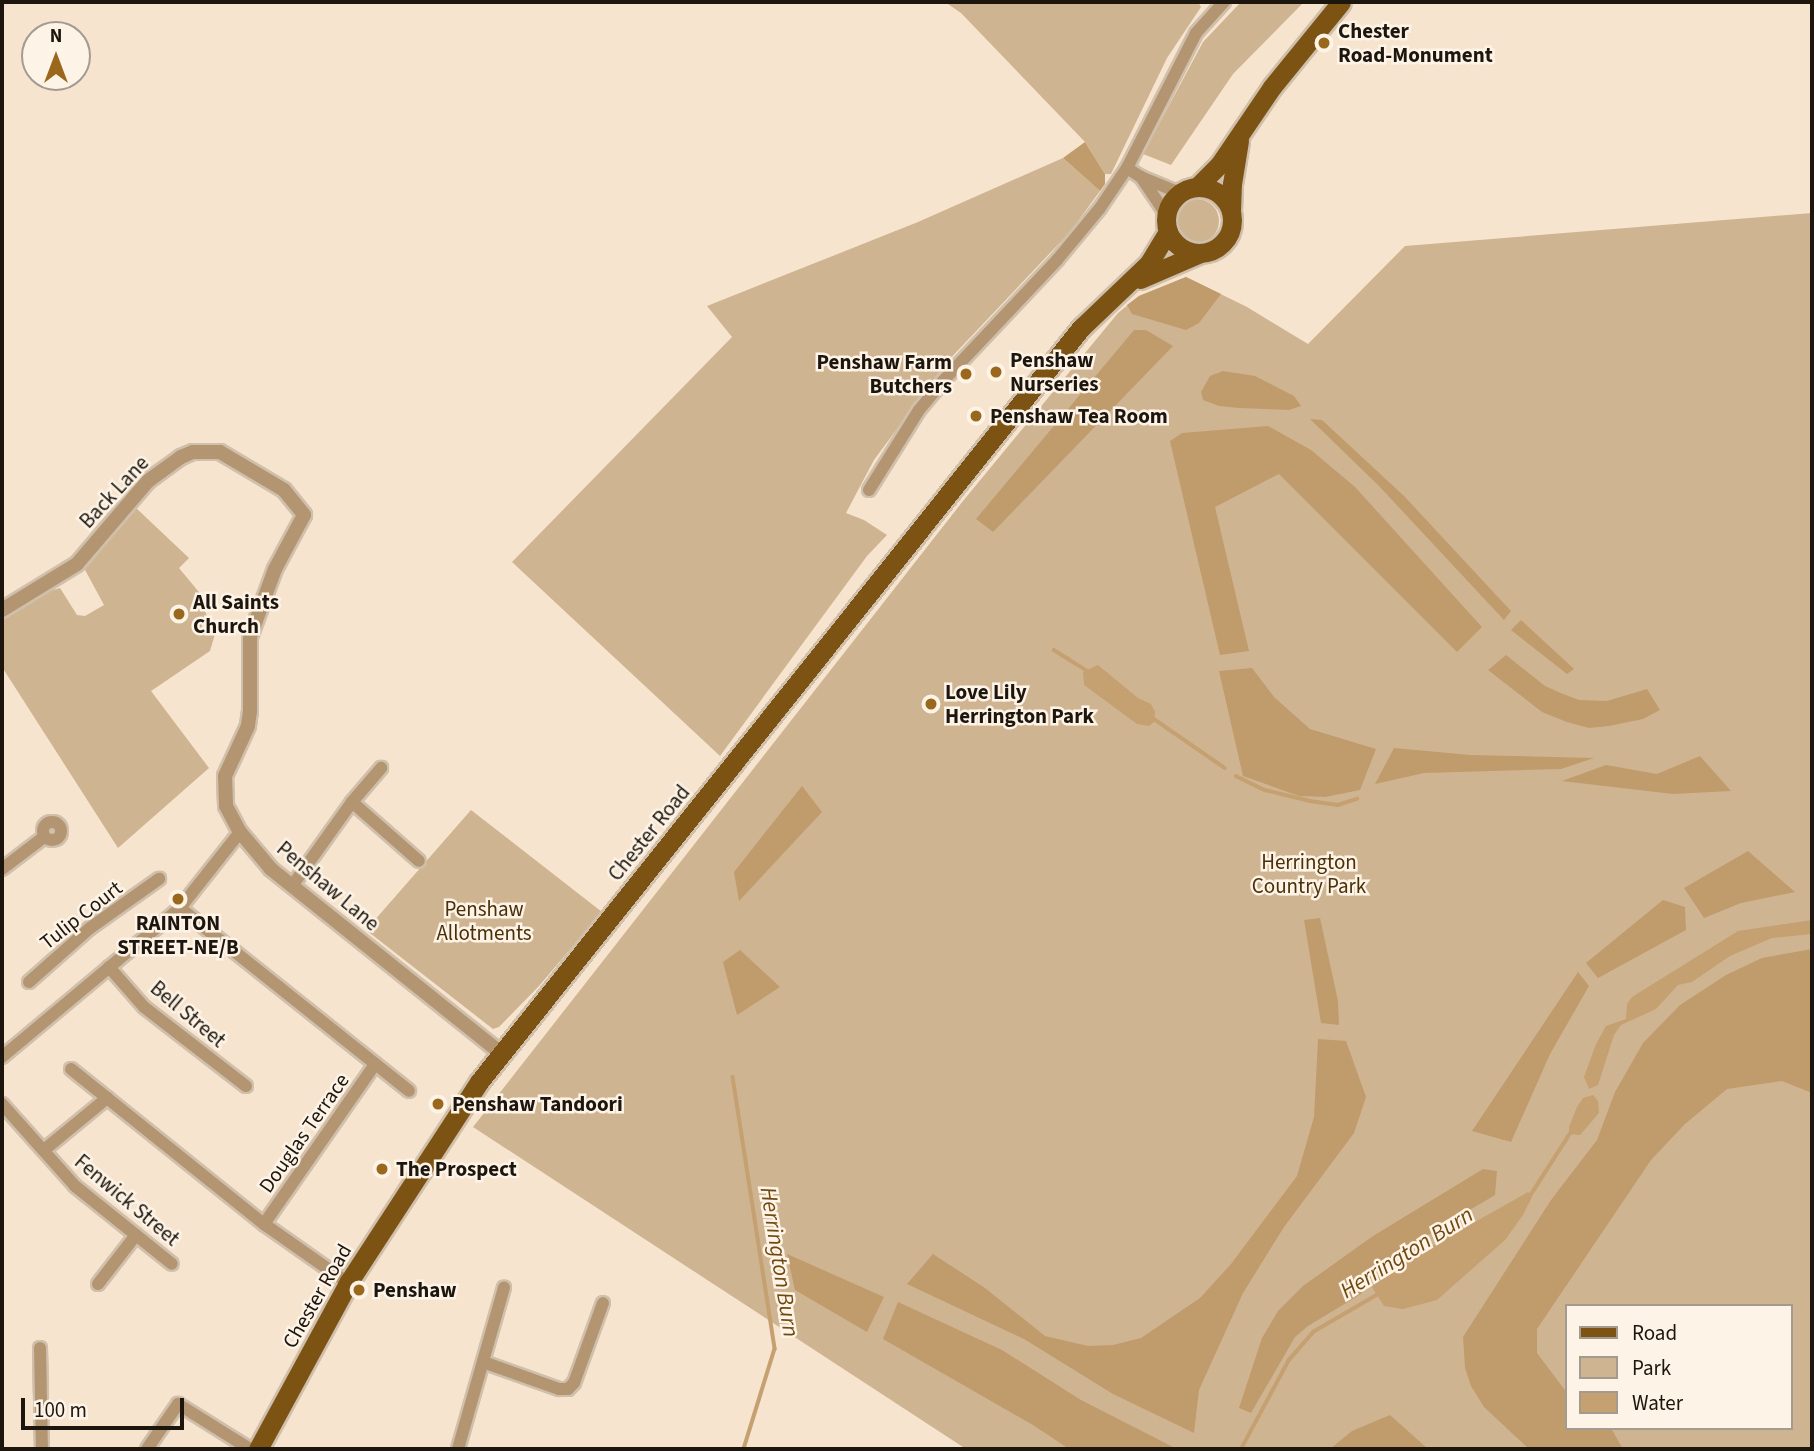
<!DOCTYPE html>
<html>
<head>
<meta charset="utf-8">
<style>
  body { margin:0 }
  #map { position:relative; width:1814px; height:1451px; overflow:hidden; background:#f6e4ce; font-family:"Source Sans 3",sans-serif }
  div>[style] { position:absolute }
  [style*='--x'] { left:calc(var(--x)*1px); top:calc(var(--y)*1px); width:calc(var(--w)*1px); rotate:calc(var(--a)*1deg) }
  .green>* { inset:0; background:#cfb492 }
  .round { border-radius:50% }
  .forest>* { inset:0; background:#c09b6b }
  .water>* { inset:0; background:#c5a070 }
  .stream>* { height:3.5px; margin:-1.75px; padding:0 1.75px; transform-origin:1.75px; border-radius:1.75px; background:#c5a070 }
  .roads { filter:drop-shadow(2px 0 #cfbfab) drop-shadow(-2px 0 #cfbfab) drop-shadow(0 2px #cfbfab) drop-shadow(0 -2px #cfbfab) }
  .minor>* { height:12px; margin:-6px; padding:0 6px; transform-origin:6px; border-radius:6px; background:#b39671 }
  .minor>.ring { margin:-6px; padding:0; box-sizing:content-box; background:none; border:12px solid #b39671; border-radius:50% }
  .tertiary>* { height:14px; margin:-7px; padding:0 7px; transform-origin:7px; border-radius:7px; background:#b39671 }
  .primary>* { height:19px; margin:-9.5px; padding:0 9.5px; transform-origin:9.5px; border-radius:9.5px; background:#7c5313 }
  .primary>.ring { margin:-9.5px; padding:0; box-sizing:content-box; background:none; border:19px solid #7c5313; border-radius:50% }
  .dots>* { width:19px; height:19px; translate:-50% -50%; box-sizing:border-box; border:4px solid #fdf3e6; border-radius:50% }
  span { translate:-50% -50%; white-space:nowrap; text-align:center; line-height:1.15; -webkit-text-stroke:5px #fdf3e6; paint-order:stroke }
  .poi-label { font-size:21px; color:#1c160e; font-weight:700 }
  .left { translate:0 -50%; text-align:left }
  .right { translate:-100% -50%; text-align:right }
  .street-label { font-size:21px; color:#1c160e }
  .park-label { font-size:21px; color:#4a3008 }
  .water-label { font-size:23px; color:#6f4a10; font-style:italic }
  .frame { position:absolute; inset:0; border:4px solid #1c160e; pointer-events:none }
  .legend { position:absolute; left:1565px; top:1304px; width:228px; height:126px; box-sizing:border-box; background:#fdf3e6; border:2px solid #a39b90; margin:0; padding:9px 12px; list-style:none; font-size:21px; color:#1c160e }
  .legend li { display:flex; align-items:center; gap:14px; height:35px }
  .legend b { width:35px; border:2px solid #a39b90 }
  .north { position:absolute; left:21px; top:21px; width:70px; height:70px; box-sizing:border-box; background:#fdf3e6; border:2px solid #a39b90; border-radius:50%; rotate:0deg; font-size:19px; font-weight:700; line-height:28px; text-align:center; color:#1c160e }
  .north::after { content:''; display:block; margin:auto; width:24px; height:32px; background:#9a681c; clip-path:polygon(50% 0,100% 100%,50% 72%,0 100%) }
  .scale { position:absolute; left:21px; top:1398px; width:163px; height:32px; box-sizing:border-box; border:4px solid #1c160e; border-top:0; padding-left:9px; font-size:21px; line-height:24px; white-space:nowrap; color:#1c160e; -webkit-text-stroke:5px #fdf3e6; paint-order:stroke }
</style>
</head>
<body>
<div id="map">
  <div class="green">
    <div style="clip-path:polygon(945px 2px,1198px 2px,1201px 7px,1167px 58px,1111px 174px,1105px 174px,1085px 142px,961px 13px)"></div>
    <div style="clip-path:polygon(1241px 2px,1304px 2px,1233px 74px,1171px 165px,1143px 154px,1203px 42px)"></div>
    <div style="clip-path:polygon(1063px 158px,1100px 191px,1070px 232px,946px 363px,874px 460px,846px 513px,864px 520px,887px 535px,867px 556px,720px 756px,512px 562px,732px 337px,707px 306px,918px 222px)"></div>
    <div class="round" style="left:1175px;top:199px;width:44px;height:44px"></div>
    <div style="clip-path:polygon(evenodd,1812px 213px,1812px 1449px,966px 1449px,473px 1127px,963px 501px,1118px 313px,1139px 296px,1186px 277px,1247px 307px,1308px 344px,1405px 246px,1812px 213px,1567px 1306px,1791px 1306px,1791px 1428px,1567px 1428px,1567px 1306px)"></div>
    <div style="clip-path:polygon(135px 507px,189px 558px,179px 568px,203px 597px,200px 600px,215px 634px,210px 651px,151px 691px,209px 768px,118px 848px,2px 667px,2px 616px,36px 595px,60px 588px,77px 615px,85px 616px,104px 605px,84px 568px)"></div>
    <div style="clip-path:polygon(471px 810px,602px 912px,539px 986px,499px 1027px,493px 1029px,366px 930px)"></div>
  </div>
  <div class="forest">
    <div style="clip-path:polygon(1085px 142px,1105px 174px,1105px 184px,1100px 191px,1063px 158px)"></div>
    <div style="clip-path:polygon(1186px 277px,1221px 294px,1199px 323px,1186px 330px,1132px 314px,1127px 305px,1139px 296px)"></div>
    <div style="clip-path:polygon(1134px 330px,1146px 330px,1173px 346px,993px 532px,976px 519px)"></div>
    <div style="clip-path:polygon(1223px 371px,1255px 376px,1294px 396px,1301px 406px,1289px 410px,1239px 408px,1219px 406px,1203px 400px,1201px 392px,1210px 376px)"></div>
    <div style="clip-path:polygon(1310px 419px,1322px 420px,1404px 496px,1511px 611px,1504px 620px,1379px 486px)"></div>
    <div style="clip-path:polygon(1268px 426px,1311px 450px,1355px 487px,1482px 627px,1457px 652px,1279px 474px,1215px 507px,1249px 651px,1220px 655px,1170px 441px,1182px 433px)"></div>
    <div style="clip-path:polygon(1521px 620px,1574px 669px,1567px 674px,1511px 630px)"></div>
    <div style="clip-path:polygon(1506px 655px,1545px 686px,1563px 694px,1579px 700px,1607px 701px,1647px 689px,1660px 710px,1643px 719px,1609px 726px,1589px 728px,1567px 722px,1542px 712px,1488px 670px)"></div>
    <div style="clip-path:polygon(1252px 668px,1274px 697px,1310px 729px,1376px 749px,1360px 790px,1325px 797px,1299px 796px,1243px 776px,1219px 671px)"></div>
    <div style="clip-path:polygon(1394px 748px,1470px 755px,1594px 758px,1561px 769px,1424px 773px,1375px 784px)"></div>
    <div style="clip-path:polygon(1700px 756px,1731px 791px,1673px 794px,1562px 781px,1606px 765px,1657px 774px)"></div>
    <div style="clip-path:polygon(802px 786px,822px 812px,739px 901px,734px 872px)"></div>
    <div style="clip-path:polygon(1748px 851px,1795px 892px,1741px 903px,1704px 918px,1684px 888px)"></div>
    <div style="clip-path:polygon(1663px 900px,1685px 907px,1686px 930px,1598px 978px,1586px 963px)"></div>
    <div style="clip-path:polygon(1320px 918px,1338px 1001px,1339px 1025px,1321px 1023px,1304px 920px)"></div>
    <div style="clip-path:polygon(1812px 949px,1812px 1093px,1782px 1081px,1727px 1089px,1685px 1124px,1651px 1160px,1537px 1329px,1537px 1353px,1567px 1393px,1567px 1428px,1611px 1428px,1623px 1449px,1529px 1449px,1484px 1407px,1471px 1386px,1465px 1368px,1463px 1337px,1551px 1200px,1597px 1140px,1615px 1092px,1643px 1043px,1680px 1005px,1726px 975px,1762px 958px)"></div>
    <div style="clip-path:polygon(740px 950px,780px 987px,737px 1015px,723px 962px)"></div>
    <div style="clip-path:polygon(1578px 972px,1589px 986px,1550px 1054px,1511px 1142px,1472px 1131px)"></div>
    <div style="clip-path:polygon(1318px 1039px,1346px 1041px,1366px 1097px,1354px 1133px,1284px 1227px,1243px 1293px,1199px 1390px,1194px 1433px,1113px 1394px,1024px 1339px,907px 1284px,933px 1254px,985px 1288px,1045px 1336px,1088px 1346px,1113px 1345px,1141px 1338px,1200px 1298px,1231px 1264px,1297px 1176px,1314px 1117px)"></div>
    <div style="clip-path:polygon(1483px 1169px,1497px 1171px,1495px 1195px,1406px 1248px,1371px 1277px,1361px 1294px,1308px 1326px,1295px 1337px,1251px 1413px,1239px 1408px,1262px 1338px,1278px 1311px,1303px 1286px,1373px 1236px)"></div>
    <div style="clip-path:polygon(787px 1254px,884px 1297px,867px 1332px,795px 1290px)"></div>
    <div style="clip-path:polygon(898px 1302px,1002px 1350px,1081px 1400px,1177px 1449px,1069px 1449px,1033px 1425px,883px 1339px)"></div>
    <div style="clip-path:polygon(1390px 1415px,1428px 1449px,1330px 1449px,1352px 1431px)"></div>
  </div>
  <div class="water">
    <div style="clip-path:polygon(1098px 665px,1138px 698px,1151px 704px,1155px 712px,1154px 722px,1149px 726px,1137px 724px,1084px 685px,1083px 672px)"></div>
    <div style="clip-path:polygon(1812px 920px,1812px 934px,1772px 938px,1730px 956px,1692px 982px,1678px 985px,1656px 1009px,1621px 1025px,1614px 1035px,1598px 1085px,1589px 1089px,1584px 1077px,1596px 1044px,1606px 1026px,1626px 1019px,1627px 1004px,1632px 997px,1738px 931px)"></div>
    <div style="clip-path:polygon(1593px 1095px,1598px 1101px,1599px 1113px,1580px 1135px,1569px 1134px,1569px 1127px,1577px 1107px,1583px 1098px)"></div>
    <div style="clip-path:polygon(1528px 1192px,1532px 1197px,1523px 1215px,1505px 1240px,1437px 1300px,1403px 1309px,1384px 1306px,1372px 1287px,1379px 1276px)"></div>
  </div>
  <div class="stream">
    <div style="--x:1054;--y:650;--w:38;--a:32"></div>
    <div style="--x:1154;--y:719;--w:86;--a:34.6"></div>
    <div style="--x:1236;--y:776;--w:32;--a:26"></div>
    <div style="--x:1265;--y:790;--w:46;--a:13.7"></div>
    <div style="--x:1310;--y:801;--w:28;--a:8"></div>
    <div style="--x:1338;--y:805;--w:20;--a:-18"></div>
    <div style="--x:733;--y:1077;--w:275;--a:81.2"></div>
    <div style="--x:775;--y:1349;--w:105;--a:107.2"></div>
    <div style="--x:1528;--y:1199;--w:80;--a:-57.3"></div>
    <div style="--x:1241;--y:1449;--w:101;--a:-61.7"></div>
    <div style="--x:1289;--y:1360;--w:37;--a:-49"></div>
    <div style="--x:1313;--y:1332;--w:78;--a:-30.2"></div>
  </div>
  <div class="roads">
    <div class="minor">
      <div style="--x:1127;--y:168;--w:17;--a:33"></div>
      <div style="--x:1141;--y:177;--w:42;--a:22.3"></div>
      <div style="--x:1141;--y:177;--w:45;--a:56"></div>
      <div style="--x:869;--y:490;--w:94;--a:-58"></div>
      <div style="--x:919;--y:410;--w:38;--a:-50"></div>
      <div style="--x:943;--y:381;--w:166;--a:-46.7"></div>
      <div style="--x:1057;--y:260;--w:67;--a:-50.4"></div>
      <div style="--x:1100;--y:208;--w:48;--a:-56"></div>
      <div style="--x:1127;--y:168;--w:152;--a:-62.9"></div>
      <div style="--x:1196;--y:33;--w:42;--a:-47.9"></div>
      <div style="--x:352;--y:802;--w:89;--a:41.4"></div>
      <div class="ring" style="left:43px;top:822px;width:6px;height:6px"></div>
      <div style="--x:2;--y:869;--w:53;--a:-37.3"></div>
      <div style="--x:292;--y:886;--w:103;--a:-54.5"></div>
      <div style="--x:352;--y:802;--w:45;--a:-49.5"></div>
      <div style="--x:180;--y:908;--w:293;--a:38.6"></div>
      <div style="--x:109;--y:967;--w:53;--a:48.8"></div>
      <div style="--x:144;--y:1007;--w:129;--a:37.8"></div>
      <div style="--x:29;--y:982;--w:81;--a:-41.5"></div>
      <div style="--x:90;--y:928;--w:85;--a:-35.4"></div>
      <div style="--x:2;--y:1057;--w:232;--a:-39.9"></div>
      <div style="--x:180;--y:908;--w:97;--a:-51.7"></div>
      <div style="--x:71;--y:1069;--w:248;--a:38.8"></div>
      <div style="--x:264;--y:1224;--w:103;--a:35.1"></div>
      <div style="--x:2;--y:1104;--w:110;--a:48.3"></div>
      <div style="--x:75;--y:1186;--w:124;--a:38.8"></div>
      <div style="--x:44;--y:1150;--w:82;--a:-39.5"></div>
      <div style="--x:264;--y:1224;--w:195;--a:-55.2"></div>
      <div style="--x:98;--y:1284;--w:62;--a:-52.2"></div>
      <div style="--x:40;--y:1348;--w:101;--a:88.9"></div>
      <div style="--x:483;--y:1362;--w:81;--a:19.6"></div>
      <div style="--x:559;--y:1389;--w:9;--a:0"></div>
      <div style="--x:568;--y:1389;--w:8;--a:-45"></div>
      <div style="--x:574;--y:1383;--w:85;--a:-70.1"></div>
      <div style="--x:147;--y:1449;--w:55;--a:-55.4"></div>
      <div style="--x:178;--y:1404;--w:85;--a:32"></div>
      <div style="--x:458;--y:1449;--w:168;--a:-74.1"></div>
    </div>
    <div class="tertiary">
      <div style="--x:2;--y:610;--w:88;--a:-31.5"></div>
      <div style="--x:77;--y:564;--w:109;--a:-49.5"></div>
      <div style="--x:148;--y:481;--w:41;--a:-36"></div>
      <div style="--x:181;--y:457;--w:13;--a:-23"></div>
      <div style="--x:193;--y:452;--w:27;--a:0"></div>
      <div style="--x:220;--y:452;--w:74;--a:30.7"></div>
      <div style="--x:284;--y:490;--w:32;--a:51"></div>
      <div style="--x:304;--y:515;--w:61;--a:118.2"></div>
      <div style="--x:275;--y:569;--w:72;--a:110.2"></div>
      <div style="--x:250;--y:637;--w:74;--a:90"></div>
      <div style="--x:250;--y:711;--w:15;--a:98"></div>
      <div style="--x:248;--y:726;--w:55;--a:114.7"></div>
      <div style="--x:225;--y:776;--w:30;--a:88"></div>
      <div style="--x:226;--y:806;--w:30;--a:62"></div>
      <div style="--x:240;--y:832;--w:48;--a:50"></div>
      <div style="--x:271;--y:869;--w:295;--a:38.7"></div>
    </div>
    <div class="primary">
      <div style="--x:1197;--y:187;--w:31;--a:-45"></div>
      <div style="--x:1219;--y:165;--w:94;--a:-55.8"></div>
      <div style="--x:1272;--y:87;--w:109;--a:-50.9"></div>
      <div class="ring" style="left:1166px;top:187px;width:47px;height:47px"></div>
      <div style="--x:1231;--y:211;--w:27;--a:-88"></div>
      <div style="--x:1232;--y:184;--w:44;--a:-80.8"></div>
      <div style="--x:1140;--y:279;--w:65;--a:-23.4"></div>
      <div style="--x:258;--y:1449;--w:189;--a:-61.5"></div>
      <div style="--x:348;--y:1283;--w:240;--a:-56.9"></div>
      <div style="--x:479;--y:1082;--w:965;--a:-51.4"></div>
      <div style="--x:1081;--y:328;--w:94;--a:-43.7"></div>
      <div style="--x:1149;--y:263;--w:37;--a:-59"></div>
    </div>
  </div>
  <div class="dots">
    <div style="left:1324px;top:43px;background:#9a681c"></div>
    <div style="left:996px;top:372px;background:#9a681c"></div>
    <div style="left:966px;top:374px;background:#9a681c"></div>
    <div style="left:976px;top:416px;background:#9a681c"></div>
    <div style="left:179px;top:614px;background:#9a681c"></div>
    <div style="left:931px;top:704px;background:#9a681c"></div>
    <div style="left:178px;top:899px;background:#9a681c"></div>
    <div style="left:438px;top:1104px;background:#9a681c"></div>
    <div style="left:382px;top:1169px;background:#9a681c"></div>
    <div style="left:359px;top:1290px;background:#9a681c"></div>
  </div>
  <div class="poi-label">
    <span class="left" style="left:1338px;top:43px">Chester<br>Road-Monument</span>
    <span class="left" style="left:1010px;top:372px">Penshaw<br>Nurseries</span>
    <span class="right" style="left:952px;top:374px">Penshaw Farm<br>Butchers</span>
    <span class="left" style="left:990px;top:416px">Penshaw Tea Room</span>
    <span class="left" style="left:193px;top:614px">All Saints<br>Church</span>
    <span class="left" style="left:945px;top:704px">Love Lily<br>Herrington Park</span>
    <span style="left:178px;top:935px">RAINTON<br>STREET-NE/B</span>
    <span class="left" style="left:452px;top:1104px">Penshaw Tandoori</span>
    <span class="left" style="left:396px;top:1169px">The Prospect</span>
    <span class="left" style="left:373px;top:1290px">Penshaw</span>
  </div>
  <div class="street-label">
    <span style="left:114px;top:492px;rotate:-47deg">Back Lane</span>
    <span style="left:649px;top:833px;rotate:-51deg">Chester Road</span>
    <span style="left:328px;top:886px;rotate:40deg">Penshaw Lane</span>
    <span style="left:81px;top:915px;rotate:-38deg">Tulip Court</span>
    <span style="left:188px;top:1014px;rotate:40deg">Bell Street</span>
    <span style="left:304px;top:1133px;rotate:-55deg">Douglas Terrace</span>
    <span style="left:127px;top:1200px;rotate:40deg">Fenwick Street</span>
    <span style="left:317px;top:1296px;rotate:-60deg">Chester Road</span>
  </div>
  <div class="park-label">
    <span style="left:1309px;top:874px">Herrington<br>Country Park</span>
    <span style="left:484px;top:921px">Penshaw<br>Allotments</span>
  </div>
  <div class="water-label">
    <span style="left:1407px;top:1253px;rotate:-32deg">Herrington Burn</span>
    <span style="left:779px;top:1262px;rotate:81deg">Herrington Burn</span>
  </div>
  <div class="frame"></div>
  <ul class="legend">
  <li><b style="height:9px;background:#7c5313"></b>Road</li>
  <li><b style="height:19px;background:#cfb492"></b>Park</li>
  <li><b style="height:19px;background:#c5a070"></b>Water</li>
  </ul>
  <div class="north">N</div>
  <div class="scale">100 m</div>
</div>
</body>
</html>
